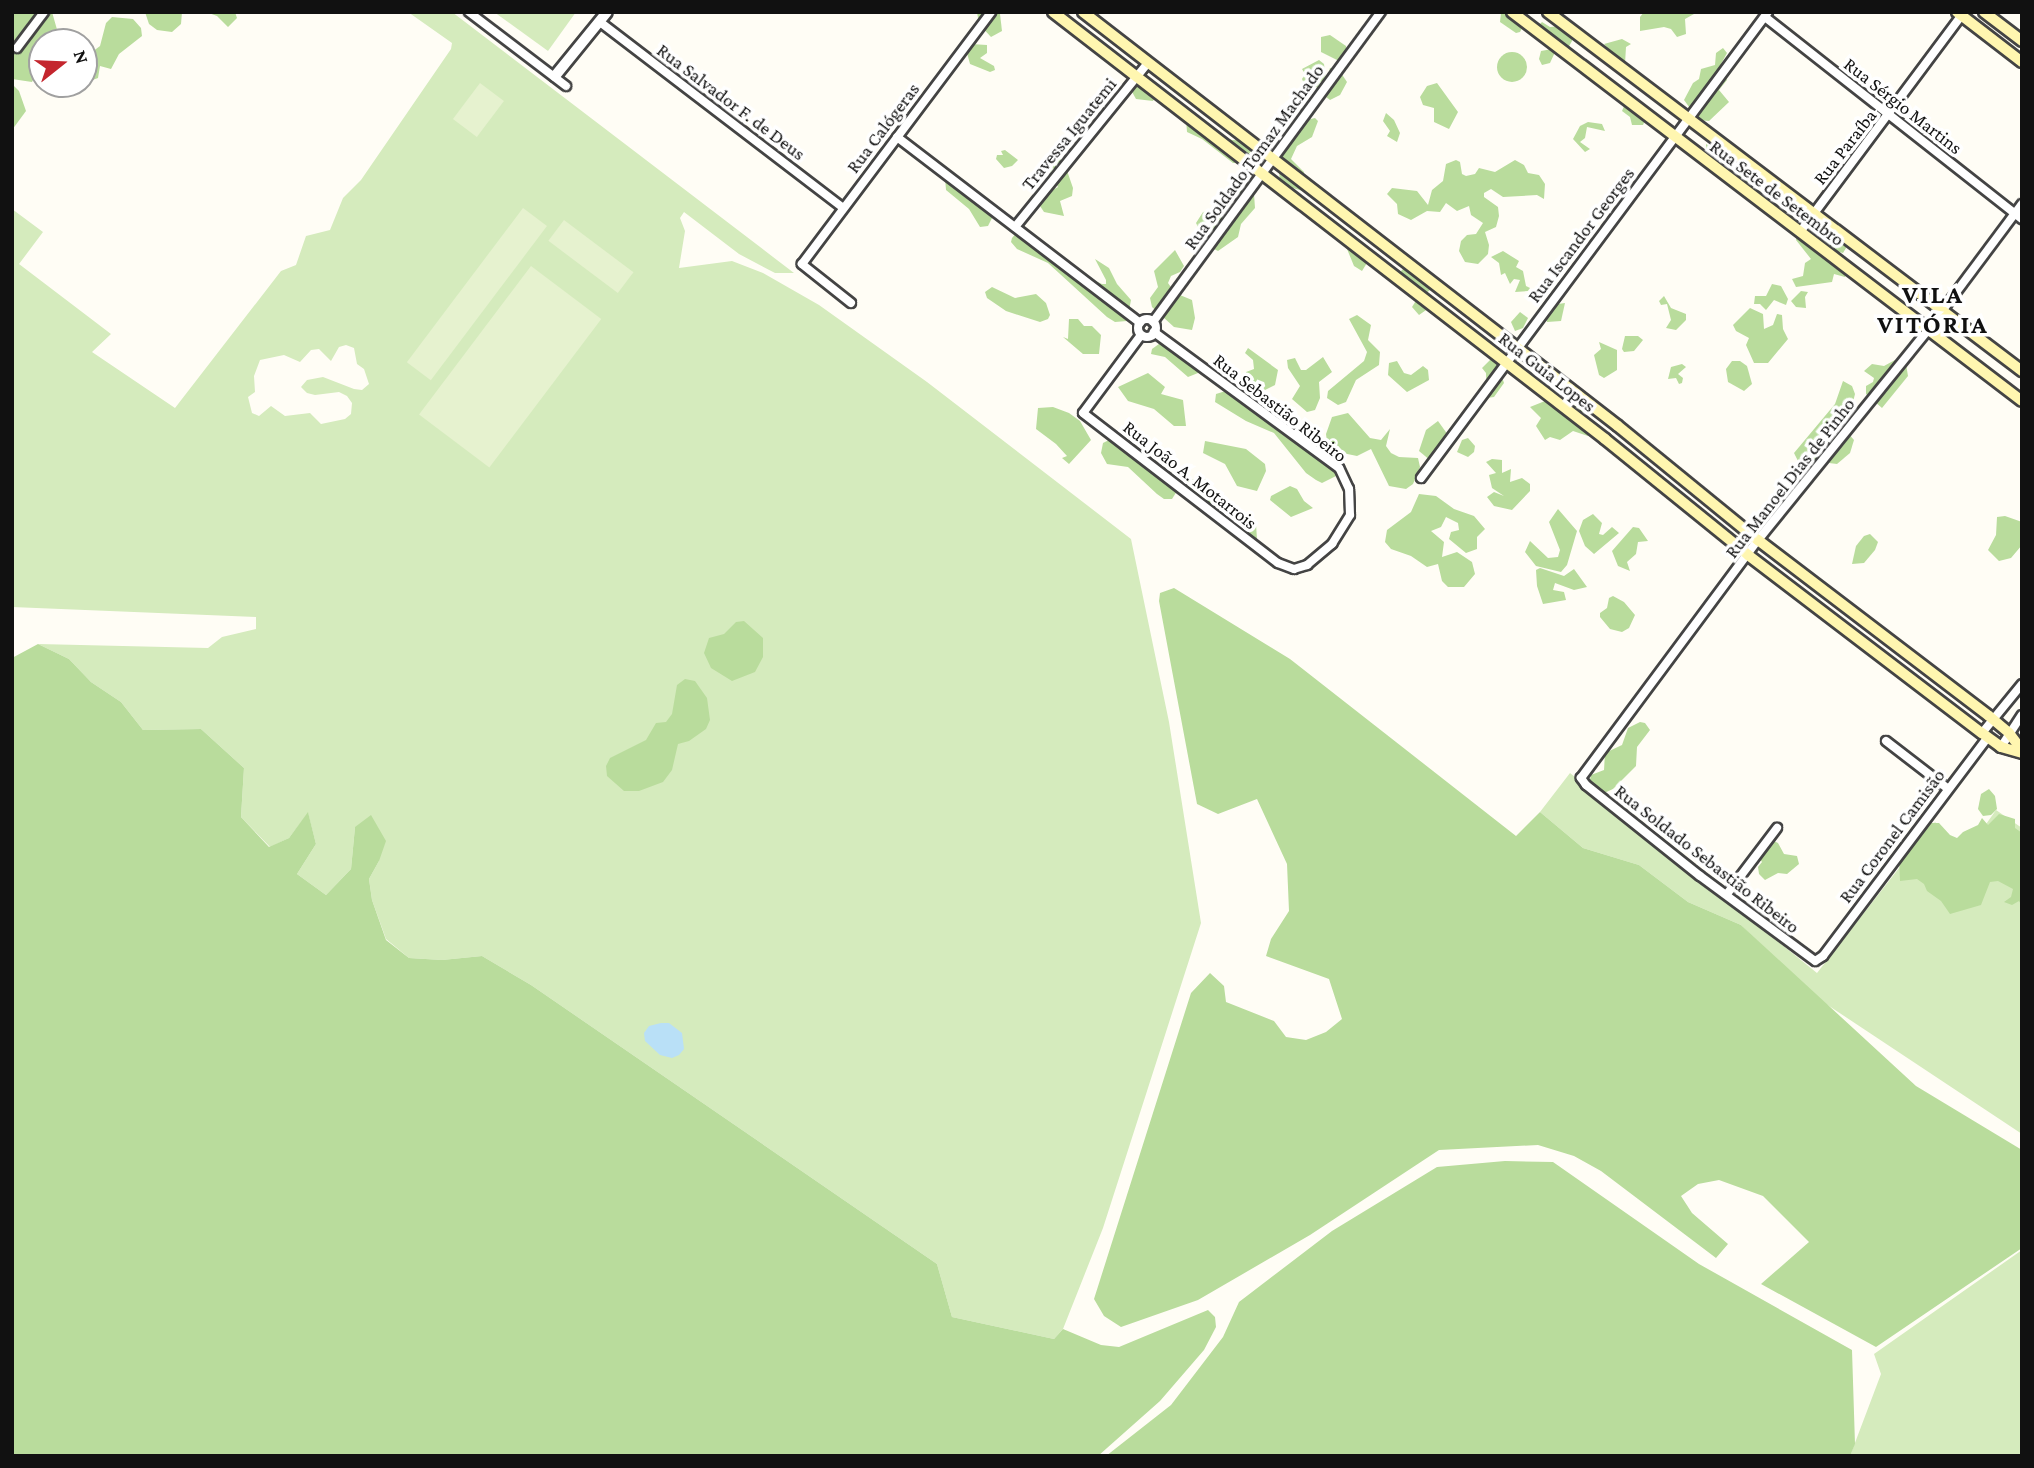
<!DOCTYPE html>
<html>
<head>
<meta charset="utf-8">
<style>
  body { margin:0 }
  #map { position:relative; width:2034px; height:1468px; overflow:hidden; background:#fffdf5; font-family:"Crimson Pro",serif }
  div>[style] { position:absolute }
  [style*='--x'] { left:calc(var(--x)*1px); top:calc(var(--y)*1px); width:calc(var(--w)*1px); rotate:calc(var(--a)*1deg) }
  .green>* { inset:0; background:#d5ebbd }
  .forest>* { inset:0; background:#b9dc9c }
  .round { border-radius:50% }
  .pitch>* { inset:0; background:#e6f2cf; transform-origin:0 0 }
  .water>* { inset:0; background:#b9e0f7 }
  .roads { filter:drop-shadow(2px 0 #444) drop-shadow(-2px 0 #444) drop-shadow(0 2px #444) drop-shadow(0 -2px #444) }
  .minor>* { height:8px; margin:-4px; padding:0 4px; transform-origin:4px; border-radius:4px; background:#fff }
  .minor>.ring { margin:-4px; padding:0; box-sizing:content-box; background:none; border:8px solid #fff; border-radius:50% }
  .tertiary>* { height:10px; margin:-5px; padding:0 5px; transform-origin:5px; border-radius:5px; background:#fff }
  .secondary>* { height:10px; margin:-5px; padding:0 5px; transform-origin:5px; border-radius:5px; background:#fff6b0 }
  span { translate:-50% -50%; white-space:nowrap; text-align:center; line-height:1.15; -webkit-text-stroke:7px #fff; paint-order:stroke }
  .street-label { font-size:19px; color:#111 }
  .district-label { font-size:26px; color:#111; font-weight:700; letter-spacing:2px }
  .frame { position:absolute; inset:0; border:14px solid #111; pointer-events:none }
  .north { position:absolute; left:28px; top:28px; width:70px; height:70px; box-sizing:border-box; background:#fff; border:2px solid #a0a0a0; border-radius:50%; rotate:72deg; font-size:19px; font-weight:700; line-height:28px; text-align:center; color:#111 }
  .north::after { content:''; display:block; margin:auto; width:24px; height:32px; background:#c4262e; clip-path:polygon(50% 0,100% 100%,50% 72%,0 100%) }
</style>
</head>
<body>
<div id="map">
  <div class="green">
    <div style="clip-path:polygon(evenodd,408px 12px,452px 12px,794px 273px,775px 273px,739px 254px,684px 212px,680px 218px,685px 231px,679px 268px,732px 261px,763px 273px,819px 305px,927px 382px,1131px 539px,1169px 722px,1201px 923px,1103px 1228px,1063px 1329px,1054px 1339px,952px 1317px,937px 1264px,531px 985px,482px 956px,442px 960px,409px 958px,386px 939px,372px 900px,369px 879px,379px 861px,355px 827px,351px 869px,326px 895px,297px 874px,316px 844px,308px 813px,289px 838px,270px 847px,241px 817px,244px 768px,201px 729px,143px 730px,121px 702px,91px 682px,69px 659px,38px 644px,208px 648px,222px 637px,256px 629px,256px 617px,12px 607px,12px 209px,43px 232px,19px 264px,111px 334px,92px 352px,175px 408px,281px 271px,296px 265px,306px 236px,330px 230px,343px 198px,361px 180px,451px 49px,452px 43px,408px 12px,346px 345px,354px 348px,357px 364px,364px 369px,369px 384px,362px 390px,354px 389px,323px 377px,307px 380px,301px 387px,307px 393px,315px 395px,339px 392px,347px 396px,352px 403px,351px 414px,345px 419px,321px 424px,310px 413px,285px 416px,271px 406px,259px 416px,252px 413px,248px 397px,255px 392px,254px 376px,260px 360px,284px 355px,300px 362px,311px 350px,319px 349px,331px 361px,339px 347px,346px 345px)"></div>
    <div style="clip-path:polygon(494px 12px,576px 12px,548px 51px)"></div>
    <div style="clip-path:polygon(1570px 773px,1817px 973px,1935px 822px,1965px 854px,1996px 810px,2022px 828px,2022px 1134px,1817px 998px,1741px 925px,1688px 902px,1639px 865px,1583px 848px,1540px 812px)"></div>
    <div style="clip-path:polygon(2022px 1250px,2022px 1456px,1850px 1456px,1881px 1374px,1874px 1354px)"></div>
  </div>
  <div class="forest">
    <div style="clip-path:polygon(12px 12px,52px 12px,58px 33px,55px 42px,42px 42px,42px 62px,32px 82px,12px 79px)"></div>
    <div style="clip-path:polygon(145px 12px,182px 12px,181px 24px,172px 32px,157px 30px,149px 24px)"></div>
    <div style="clip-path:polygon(206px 12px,235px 12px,237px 18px,228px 27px,217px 16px)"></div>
    <div style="clip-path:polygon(977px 12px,1000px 14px,1002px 31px,991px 37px,979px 24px)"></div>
    <div style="clip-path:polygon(1504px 12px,1521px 12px,1523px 26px,1520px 32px,1516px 33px,1500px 22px,1501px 13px)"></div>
    <div style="clip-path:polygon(1644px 12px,1693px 12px,1694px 14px,1685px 19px,1686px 34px,1677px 37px,1671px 29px,1664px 27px,1640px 31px,1640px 17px)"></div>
    <div style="clip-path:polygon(112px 17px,133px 19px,141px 28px,142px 36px,119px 54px,111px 69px,100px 66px,98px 78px,87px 82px,84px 80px,84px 58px,100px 46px,106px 23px)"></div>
    <div style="clip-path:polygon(1542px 22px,1550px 27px,1562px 26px,1572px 33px,1572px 41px,1568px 48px,1556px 50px,1550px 63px,1542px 65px,1539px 59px,1541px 51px,1552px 49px,1538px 26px)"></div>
    <div style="clip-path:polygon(1330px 35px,1346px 46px,1346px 56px,1339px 61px,1321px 52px,1321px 37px)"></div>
    <div style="clip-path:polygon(1622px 39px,1631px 44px,1626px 47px,1625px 64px,1616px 63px,1614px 55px,1604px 44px)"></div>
    <div style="clip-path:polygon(971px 44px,987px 45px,987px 53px,980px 58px,994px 66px,995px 70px,990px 72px,970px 64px,967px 53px)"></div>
    <div style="clip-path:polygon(1723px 48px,1727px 53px,1721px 64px,1727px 80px,1719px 90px,1729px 102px,1709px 121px,1698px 120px,1698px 112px,1692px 111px,1684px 100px,1693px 83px,1699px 79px,1701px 69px,1715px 65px,1716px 53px)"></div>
    <div class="round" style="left:1497px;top:52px;width:30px;height:30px"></div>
    <div style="clip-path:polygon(1319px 60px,1324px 64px,1326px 80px,1318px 87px,1306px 88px,1302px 79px,1305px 74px,1302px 69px)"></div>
    <div style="clip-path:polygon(1330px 68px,1339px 70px,1347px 82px,1340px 95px,1330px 100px,1322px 94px)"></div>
    <div style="clip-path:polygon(1140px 82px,1155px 97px,1153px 101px,1136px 99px,1131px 90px)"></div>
    <div style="clip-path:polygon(1437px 83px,1458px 112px,1449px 129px,1434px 122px,1434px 108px,1423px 105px,1420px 97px,1427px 86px)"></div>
    <div style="clip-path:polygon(12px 84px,19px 91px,26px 111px,12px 130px)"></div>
    <div style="clip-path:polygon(1625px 104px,1646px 118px,1643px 125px,1632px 125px,1630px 117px,1622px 111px)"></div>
    <div style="clip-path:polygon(1386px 113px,1394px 120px,1400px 133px,1397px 142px,1387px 136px,1390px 131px,1383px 121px)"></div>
    <div style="clip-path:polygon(1194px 115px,1213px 132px,1232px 140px,1248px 141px,1252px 150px,1242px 163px,1233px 163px,1202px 139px,1187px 132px,1186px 119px)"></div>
    <div style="clip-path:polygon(1315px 118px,1318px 121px,1312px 137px,1297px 146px,1291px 159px,1304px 172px,1305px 187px,1303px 191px,1286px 186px,1280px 181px,1279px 172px,1283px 165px,1283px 148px,1294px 137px,1302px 121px)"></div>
    <div style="clip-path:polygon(1588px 122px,1602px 124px,1605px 131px,1587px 127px,1585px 138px,1580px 142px,1590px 149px,1585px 152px,1573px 139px,1580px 126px)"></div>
    <div style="clip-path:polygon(1706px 144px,1726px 156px,1727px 165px,1723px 167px,1715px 164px,1711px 156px,1706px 153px)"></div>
    <div style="clip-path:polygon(1005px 150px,1018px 160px,1012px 166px,1004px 168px,996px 159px,997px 155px,1003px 155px,1001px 151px)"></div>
    <div style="clip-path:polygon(1052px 159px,1061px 159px,1064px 162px,1073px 188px,1072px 196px,1060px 201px,1064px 216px,1044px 212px,1040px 206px,1044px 195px,1058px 187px,1050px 173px)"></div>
    <div style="clip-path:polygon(1456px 160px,1460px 162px,1462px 174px,1466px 176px,1475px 174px,1479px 168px,1495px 172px,1515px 160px,1524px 165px,1528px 173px,1539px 175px,1545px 184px,1544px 199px,1537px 195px,1503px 197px,1491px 189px,1484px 193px,1484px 197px,1498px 207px,1499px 216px,1496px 227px,1485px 232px,1489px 245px,1488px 254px,1478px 264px,1465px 262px,1459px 251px,1461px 241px,1467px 235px,1476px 234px,1483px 223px,1471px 215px,1469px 206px,1457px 211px,1446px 203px,1440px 212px,1427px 211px,1411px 220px,1398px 214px,1397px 204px,1387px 194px,1392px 188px,1417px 191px,1428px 205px,1432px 190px,1443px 181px,1446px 164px)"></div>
    <div style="clip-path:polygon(1747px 165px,1765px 183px,1757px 186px,1738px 178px,1737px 174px)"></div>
    <div style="clip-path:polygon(945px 178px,991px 215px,992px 218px,988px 226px,980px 227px,969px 209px,946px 190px)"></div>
    <div style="clip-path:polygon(1247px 190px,1254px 194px,1255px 208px,1241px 224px,1238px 237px,1218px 251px,1214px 249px,1210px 230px,1201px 233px,1196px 223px,1203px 212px,1211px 210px,1228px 219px,1237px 210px,1239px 191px)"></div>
    <div style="clip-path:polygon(1020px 229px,1029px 230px,1038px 243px,1087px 277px,1102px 284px,1106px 284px,1106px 280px,1095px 259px,1109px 268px,1117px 284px,1131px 300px,1127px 321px,1115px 322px,1107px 317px,1048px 263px,1017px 249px,1011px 242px,1012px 238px)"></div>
    <div style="clip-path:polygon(1332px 229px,1370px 258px,1362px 271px,1354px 266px,1347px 249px,1330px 234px)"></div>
    <div style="clip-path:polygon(1797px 232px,1826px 247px,1825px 241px,1832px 236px,1849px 243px,1843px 253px,1830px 249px,1847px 273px,1845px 277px,1834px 274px,1832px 282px,1796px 287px,1792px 279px,1803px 276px,1805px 263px,1811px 259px,1796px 240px)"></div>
    <div style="clip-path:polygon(1175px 250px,1184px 266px,1180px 272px,1171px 276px,1168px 283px,1175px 293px,1192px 300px,1195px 318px,1192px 330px,1174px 327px,1152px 307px,1150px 298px,1158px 287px,1154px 271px)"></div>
    <div style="clip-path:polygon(1503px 251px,1519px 261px,1516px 267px,1523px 271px,1526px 286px,1530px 288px,1528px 291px,1515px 292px,1520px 280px,1514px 279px,1510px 284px,1505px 273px,1501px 275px,1499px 263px,1491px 257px)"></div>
    <div style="clip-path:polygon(1406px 266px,1428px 280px,1430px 290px,1425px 294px,1429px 308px,1419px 315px,1412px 307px,1417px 299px,1400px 272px)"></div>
    <div style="clip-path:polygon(1772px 284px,1781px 286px,1788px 299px,1786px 305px,1774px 300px,1766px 310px,1760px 304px,1754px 304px,1755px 296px,1766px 296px)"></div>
    <div style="clip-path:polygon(992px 287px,1015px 298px,1036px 294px,1046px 303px,1050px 315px,1048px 319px,1040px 322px,1006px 311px,987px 298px,985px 292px)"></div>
    <div style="clip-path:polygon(1801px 291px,1808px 292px,1805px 297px,1806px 308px,1796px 307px,1791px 301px)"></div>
    <div style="clip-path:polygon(1664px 296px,1671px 308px,1686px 314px,1686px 320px,1676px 330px,1666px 328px,1671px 320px,1667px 304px,1661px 305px,1659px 301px)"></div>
    <div style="clip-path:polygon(1565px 303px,1561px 321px,1547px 322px,1546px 316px,1558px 304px)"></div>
    <div style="clip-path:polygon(1750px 308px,1763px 314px,1764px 329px,1773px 325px,1777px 314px,1782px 315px,1783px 329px,1788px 339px,1768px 363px,1754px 363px,1746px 345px,1749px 338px,1736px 331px,1733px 325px)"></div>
    <div style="clip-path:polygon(1520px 312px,1528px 318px,1523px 328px,1515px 331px,1511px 322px)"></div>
    <div style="clip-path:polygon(1357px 315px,1371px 325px,1368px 340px,1380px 352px,1379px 365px,1356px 380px,1346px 402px,1338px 405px,1327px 398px,1328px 391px,1364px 361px,1367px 352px,1349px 319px)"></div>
    <div style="clip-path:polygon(1069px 319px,1078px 319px,1084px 326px,1092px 326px,1101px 335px,1099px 354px,1083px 354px,1063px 337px,1068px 339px)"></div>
    <div style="clip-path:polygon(1625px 336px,1638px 336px,1643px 340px,1634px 351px,1624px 352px,1622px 349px)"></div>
    <div style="clip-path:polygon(1163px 341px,1200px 359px,1205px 367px,1203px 371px,1188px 377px,1165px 357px,1151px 354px,1152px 349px)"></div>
    <div style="clip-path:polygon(1599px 342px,1617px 350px,1617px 370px,1604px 378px,1599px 375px,1594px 355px,1601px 349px)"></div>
    <div style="clip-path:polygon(1248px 348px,1278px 370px,1275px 385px,1263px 391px,1247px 384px,1246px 372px,1254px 369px,1253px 360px,1245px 353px)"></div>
    <div style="clip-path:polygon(1323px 357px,1332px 372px,1319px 382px,1320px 398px,1315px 410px,1307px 412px,1292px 399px,1300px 386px,1288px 368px,1287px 360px,1295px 358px,1301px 370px,1306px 370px)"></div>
    <div style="clip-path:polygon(1491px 359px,1497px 362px,1504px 383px,1494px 397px,1487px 398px,1486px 373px,1482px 368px)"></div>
    <div style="clip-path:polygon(1895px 360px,1906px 364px,1908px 376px,1882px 408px,1866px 394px,1866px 386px,1873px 382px,1874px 378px,1864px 371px,1872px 364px,1884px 366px)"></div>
    <div style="clip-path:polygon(1397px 361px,1404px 373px,1411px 375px,1423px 366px,1428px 370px,1429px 380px,1407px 392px,1388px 375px,1389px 363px)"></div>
    <div style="clip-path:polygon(1732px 361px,1740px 361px,1747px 366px,1752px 384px,1744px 391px,1728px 382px,1726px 369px)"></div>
    <div style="clip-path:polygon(1682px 364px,1686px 367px,1678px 374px,1683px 378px,1682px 383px,1679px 384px,1676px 378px,1668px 379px,1671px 367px)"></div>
    <div style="clip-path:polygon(1148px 373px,1165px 387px,1161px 394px,1183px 400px,1186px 426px,1174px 426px,1154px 409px,1128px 401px,1118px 387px)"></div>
    <div style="clip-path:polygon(1843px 381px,1852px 386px,1855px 394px,1851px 410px,1834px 429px,1830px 441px,1822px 445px,1816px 465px,1809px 469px,1801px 467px,1794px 453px,1835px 404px)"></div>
    <div style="clip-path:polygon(1232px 389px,1248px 394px,1298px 428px,1309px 441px,1335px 462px,1339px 468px,1336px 476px,1322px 483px,1316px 480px,1306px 473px,1274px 433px,1246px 421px,1215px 402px,1216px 394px)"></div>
    <div style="clip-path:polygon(1550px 399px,1579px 407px,1591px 422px,1588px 436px,1573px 431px,1560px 440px,1550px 437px,1545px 440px,1536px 426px,1541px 418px,1530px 407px)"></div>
    <div style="clip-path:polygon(1053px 407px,1069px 413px,1080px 421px,1091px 440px,1069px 464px,1062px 458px,1067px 456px,1056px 444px,1036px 429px,1038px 408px)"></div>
    <div style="clip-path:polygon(1348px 413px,1370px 438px,1381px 440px,1390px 429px,1386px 446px,1391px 453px,1399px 457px,1418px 458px,1420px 467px,1413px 484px,1406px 489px,1389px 486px,1371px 449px,1357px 456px,1328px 450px,1326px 434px,1332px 417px)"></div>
    <div style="clip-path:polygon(1438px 421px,1448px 435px,1431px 461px,1419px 451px,1426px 430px)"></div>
    <div style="clip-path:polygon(1847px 432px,1854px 440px,1850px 453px,1837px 464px,1829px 463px,1827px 455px)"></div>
    <div style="clip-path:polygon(1468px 438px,1475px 446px,1474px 452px,1468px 457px,1457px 452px,1462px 440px)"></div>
    <div style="clip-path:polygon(1111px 439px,1177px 491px,1172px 499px,1164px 499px,1157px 494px,1128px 467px,1107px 464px,1101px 453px,1103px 443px)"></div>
    <div style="clip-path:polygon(1205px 441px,1246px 449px,1265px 464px,1266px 471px,1257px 491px,1237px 486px,1225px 464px,1203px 453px)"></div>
    <div style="clip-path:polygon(1492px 459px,1502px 460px,1502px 473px,1511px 469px,1510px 482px,1522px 478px,1530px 484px,1530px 491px,1512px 510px,1494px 506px,1487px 497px,1494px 492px,1504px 496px,1492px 488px,1489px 475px,1496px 473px,1486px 462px)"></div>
    <div style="clip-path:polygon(1194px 479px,1205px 479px,1221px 498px,1256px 524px,1257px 539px,1251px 544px,1238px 536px,1217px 511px,1192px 493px,1187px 482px)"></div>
    <div style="clip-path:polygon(1290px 486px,1297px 489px,1304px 501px,1313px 508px,1291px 517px,1270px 500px,1271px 496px)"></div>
    <div style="clip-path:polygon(1419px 494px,1436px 496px,1454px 509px,1474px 516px,1485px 529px,1477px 537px,1477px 549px,1466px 553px,1449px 539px,1451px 532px,1459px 530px,1458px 523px,1446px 517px,1441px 527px,1431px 531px,1444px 542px,1442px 557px,1457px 552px,1472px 562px,1475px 574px,1464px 587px,1448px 587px,1442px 581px,1438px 564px,1427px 567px,1411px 556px,1391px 549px,1385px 542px,1387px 530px,1411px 512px)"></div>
    <div style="clip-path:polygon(1558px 509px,1577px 531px,1567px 565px,1561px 572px,1536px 566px,1525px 552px,1530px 541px,1548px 558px,1558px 557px,1560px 550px,1549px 522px)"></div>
    <div style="clip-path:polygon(1593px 514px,1602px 523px,1599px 534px,1603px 535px,1612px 527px,1619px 533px,1594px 554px,1585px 546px,1579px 531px,1583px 520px)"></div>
    <div style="clip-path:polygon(2005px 516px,2022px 522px,2022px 545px,2011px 558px,1999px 561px,1988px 550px,1996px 535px,1997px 517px)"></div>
    <div style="clip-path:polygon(1633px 527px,1639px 528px,1648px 541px,1638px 542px,1636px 554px,1627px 562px,1630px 571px,1618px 566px,1612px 551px)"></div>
    <div style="clip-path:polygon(1870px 534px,1878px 542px,1875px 550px,1864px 563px,1852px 564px,1856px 546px,1864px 536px)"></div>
    <div style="clip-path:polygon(1540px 568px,1564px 576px,1574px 569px,1587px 587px,1574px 590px,1555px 583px,1553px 590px,1564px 592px,1566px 600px,1543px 604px,1537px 586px,1536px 570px)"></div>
    <div style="clip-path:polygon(1174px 588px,1290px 659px,1516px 836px,1540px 812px,1583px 848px,1639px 865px,1688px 902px,1741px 925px,1916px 1086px,2022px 1150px,2022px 1248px,1876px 1347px,1761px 1284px,1809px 1242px,1763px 1196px,1719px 1180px,1698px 1184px,1681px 1196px,1692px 1213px,1728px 1244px,1716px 1258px,1601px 1171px,1574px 1156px,1538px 1145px,1439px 1150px,1310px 1235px,1198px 1300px,1121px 1327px,1104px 1316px,1094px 1299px,1191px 993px,1210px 973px,1224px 986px,1226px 1002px,1274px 1021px,1286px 1037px,1306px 1040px,1326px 1032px,1342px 1019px,1329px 979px,1266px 956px,1271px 939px,1289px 911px,1287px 864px,1257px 799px,1218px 814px,1197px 804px,1159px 601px,1160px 593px)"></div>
    <div style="clip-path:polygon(1613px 596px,1624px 602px,1635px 615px,1629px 628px,1622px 632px,1610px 629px,1600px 617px,1600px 613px,1607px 608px,1609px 598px)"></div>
    <div style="clip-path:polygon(744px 621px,763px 638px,763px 657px,755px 672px,732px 681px,711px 668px,704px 653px,709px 638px,724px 634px,736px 622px)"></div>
    <div style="clip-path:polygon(38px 644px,69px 659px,91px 682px,121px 702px,143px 730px,201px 729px,244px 768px,241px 817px,269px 847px,289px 838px,308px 812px,316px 844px,297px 874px,326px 895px,351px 869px,355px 827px,371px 815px,386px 841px,379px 861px,369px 879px,372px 900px,386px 940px,409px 958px,442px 960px,482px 956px,531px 985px,937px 1264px,952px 1317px,1054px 1339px,1063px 1329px,1101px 1345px,1119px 1347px,1208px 1310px,1215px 1317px,1216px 1327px,1204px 1350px,1160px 1401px,1098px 1456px,12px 1456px,12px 658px)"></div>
    <div style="clip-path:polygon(685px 679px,695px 681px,707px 698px,710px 720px,706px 729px,689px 741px,678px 744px,672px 770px,663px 782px,639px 791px,624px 791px,607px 776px,606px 766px,610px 758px,646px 740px,656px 723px,666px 722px,672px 714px,677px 685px)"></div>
    <div style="clip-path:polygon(1640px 722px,1645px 723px,1650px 730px,1637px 747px,1636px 766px,1613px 789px,1602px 794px,1589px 784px,1591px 775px,1604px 770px,1605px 753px,1622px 745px,1628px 728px)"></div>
    <div style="clip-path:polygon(1989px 789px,1995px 796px,1997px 809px,1991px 815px,1983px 816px,1978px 809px,1981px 794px)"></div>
    <div style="clip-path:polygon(1999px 814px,2015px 819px,2015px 828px,2022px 833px,2022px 906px,2019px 901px,2012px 905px,2004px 902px,2011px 897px,2013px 889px,1998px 881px,1990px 882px,1981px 905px,1950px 914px,1941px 901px,1927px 891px,1924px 884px,1917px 879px,1900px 881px,1899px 858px,1908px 845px,1915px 842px,1913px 835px,1917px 827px,1925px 829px,1930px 823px,1939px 823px,1950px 835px,1957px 838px,1963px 832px,1978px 825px,1982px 818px,1988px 825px)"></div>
    <div style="clip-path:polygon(1772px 840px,1778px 843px,1784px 854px,1797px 856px,1799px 864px,1787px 874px,1778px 873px,1765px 880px,1759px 874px,1758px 867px,1762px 862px,1757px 855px)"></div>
    <div style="clip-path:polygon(1505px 1161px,1553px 1162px,1699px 1264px,1852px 1350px,1855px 1444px,1850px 1456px,1106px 1456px,1171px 1405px,1223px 1337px,1239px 1302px,1332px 1231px,1437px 1167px)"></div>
  </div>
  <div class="pitch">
    <div style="left:480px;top:83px;width:30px;height:45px;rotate:37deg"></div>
    <div style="left:523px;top:208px;width:30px;height:193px;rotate:37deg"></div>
    <div style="left:564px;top:220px;width:87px;height:26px;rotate:37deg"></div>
    <div style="left:531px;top:266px;width:88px;height:186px;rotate:37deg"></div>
  </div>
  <div class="water">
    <div style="clip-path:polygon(661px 1023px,669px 1023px,682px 1033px,684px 1049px,679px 1055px,672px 1058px,660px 1055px,645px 1041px,644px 1033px,649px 1026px)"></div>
  </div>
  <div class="roads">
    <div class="minor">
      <div style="--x:469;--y:12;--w:122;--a:37.3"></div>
      <div style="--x:1765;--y:17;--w:327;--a:38.2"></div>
      <div style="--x:600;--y:22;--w:306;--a:37.4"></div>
      <div style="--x:17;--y:48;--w:45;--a:-53.1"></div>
      <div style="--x:897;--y:137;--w:306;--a:37.4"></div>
      <div style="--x:1015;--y:227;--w:211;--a:-51"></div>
      <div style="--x:1800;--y:232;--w:274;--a:-53.3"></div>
      <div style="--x:851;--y:303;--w:63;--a:-141.5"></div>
      <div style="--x:802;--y:264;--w:315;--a:-53.1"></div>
      <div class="ring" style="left:1138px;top:319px;width:10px;height:10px"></div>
      <div style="--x:1153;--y:322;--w:385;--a:-53.7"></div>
      <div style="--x:1141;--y:335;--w:97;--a:126.6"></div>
      <div style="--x:1083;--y:413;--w:246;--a:37.6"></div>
      <div style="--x:1278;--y:563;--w:17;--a:21"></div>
      <div style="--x:1294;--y:569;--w:14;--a:-17"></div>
      <div style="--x:1307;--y:565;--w:33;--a:-40"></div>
      <div style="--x:1332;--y:544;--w:34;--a:-58"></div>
      <div style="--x:1350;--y:515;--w:26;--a:-92"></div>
      <div style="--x:1349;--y:489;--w:23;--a:-115"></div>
      <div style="--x:1339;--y:468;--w:230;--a:-143.7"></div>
      <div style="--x:1421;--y:478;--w:581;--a:-53.33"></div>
      <div style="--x:1982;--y:733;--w:63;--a:-50.8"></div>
      <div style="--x:1988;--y:737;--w:274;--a:127"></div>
      <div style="--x:1823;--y:956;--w:9;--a:148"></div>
      <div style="--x:1815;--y:961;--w:143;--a:-143.5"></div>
      <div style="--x:1700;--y:876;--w:146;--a:-141.4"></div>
      <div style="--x:1586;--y:785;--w:9;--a:-126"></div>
      <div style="--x:1581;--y:778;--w:297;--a:-53.4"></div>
      <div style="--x:1758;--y:540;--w:270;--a:-51"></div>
      <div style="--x:1928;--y:330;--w:157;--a:-53.3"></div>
      <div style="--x:1886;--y:741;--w:77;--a:37.6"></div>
      <div style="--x:2001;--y:747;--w:38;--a:-57"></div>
      <div style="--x:1727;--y:894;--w:83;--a:-52.9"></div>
    </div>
    <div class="tertiary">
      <div style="--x:555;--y:76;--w:82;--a:-50.9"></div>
    </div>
    <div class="secondary">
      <div style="--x:1053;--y:12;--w:698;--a:37.72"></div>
      <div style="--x:1605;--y:439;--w:184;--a:39"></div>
      <div style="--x:1748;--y:555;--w:294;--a:37.3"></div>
      <div style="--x:1982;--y:733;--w:24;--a:36"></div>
      <div style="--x:2001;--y:747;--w:22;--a:16"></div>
      <div style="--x:1083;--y:12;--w:676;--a:37.73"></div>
      <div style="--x:1618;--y:426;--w:181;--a:39.2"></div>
      <div style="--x:1758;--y:540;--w:290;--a:37.3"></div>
      <div style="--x:1989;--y:716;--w:26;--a:40"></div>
      <div style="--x:2009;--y:733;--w:21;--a:53"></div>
      <div style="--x:1512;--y:12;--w:641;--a:37.33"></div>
      <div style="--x:1548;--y:12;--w:595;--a:37.14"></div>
      <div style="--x:1957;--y:12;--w:82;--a:37.6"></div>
      <div style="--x:1984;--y:12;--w:48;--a:37.3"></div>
    </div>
  </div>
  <div class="street-label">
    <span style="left:731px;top:102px;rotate:37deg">Rua Salvador F. de Deus</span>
    <span style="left:1903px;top:106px;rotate:38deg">Rua Sérgio Martins</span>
    <span style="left:883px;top:128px;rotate:-53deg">Rua Calógeras</span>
    <span style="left:1069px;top:134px;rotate:-51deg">Travessa Iguatemi</span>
    <span style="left:1845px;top:147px;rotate:-52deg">Rua Paraíba</span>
    <span style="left:1254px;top:157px;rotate:-54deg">Rua Soldado Tomaz Machado</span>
    <span style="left:1777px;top:193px;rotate:37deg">Rua Sete de Setembro</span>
    <span style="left:1581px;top:235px;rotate:-53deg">Rua Iscandor Georges</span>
    <span style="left:1547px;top:372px;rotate:38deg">Rua Guia Lopes</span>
    <span style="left:1280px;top:408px;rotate:38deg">Rua Sebastião Ribeiro</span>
    <span style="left:1190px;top:475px;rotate:38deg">Rua João A. Motarrois</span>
    <span style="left:1790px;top:478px;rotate:-52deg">Rua Manoel Dias de Pinho</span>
    <span style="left:1892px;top:836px;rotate:-53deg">Rua Coronel Camisão</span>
    <span style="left:1707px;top:859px;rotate:38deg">Rua Soldado Sebastião Ribeiro</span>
  </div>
  <div class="district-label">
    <span style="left:1933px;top:310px">VILA<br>VITÓRIA</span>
  </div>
  <div class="frame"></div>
  <div class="north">N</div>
</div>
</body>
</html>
